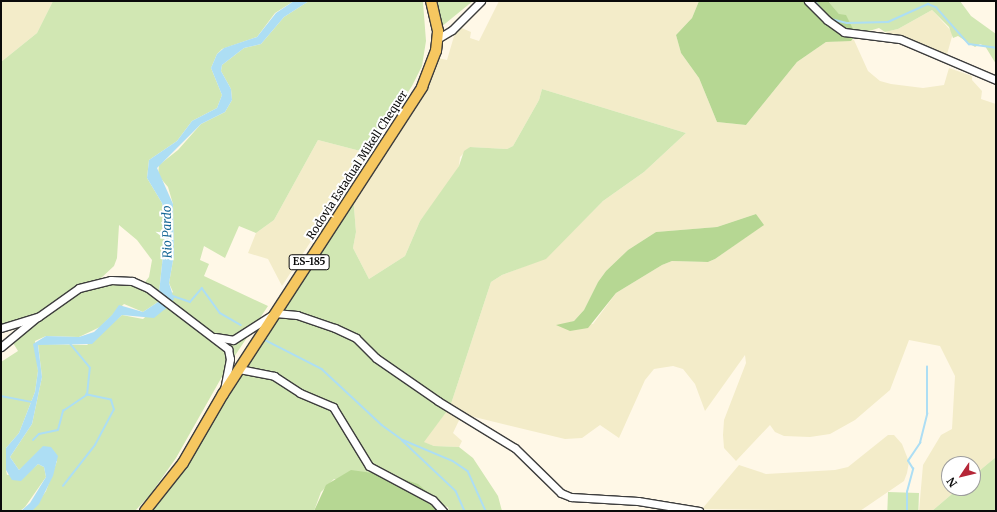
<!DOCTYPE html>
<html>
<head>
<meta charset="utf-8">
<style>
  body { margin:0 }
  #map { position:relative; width:997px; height:512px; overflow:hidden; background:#fff8e7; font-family:Merriweather,serif }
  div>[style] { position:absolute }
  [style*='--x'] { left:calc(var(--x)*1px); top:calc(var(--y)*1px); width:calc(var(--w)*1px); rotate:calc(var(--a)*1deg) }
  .farmland>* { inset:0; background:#f3ecc9 }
  .green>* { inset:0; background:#d1e7b3; transform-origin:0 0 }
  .forest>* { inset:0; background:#b6d793 }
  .water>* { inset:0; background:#addef4 }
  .stream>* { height:1.5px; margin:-0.75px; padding:0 0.75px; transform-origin:0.75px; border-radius:0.75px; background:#addef4 }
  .roads { filter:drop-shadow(1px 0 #3d3d3d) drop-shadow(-1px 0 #3d3d3d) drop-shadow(0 1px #3d3d3d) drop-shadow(0 -1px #3d3d3d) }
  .street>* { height:7px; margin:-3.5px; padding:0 3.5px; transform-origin:3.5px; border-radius:3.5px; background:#fff }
  .primary>* { height:10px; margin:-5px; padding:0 5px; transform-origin:5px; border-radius:5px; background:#f6c760 }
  span { translate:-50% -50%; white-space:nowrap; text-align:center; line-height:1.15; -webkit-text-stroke:4px #fff; paint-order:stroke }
  .shield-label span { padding:1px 3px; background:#fff; border:1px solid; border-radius:3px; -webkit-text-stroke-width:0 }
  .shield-label { font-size:10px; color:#0a0a0a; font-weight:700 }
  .street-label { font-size:11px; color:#0a0a0a }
  .water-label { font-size:12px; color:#186897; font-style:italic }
  .frame { position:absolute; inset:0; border:2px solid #0a0a0a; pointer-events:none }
  .north { position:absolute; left:941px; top:456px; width:40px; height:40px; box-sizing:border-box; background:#fff; border:1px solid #9d9d9d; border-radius:50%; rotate:235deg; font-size:11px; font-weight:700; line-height:16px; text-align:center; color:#0a0a0a }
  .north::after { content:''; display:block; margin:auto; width:14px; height:18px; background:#b52637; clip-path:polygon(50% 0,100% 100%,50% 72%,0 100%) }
</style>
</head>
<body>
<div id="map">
  <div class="farmland">
    <div style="clip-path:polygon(1px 1px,53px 1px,37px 33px,1px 62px)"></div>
    <div style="clip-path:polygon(evenodd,499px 1px,699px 1px,692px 18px,676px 35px,681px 53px,699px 78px,717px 122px,746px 125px,797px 62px,826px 42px,854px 40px,868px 71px,880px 81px,891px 84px,923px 88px,944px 85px,949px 68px,972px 76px,972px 80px,982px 91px,981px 99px,996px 104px,996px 457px,973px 476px,973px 464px,949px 464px,949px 488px,959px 488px,932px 511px,919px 511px,923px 465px,941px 435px,952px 429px,955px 376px,940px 346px,909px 340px,890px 390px,855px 420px,830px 434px,810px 437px,784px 436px,775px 432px,770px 425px,736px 461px,724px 448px,723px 435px,724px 420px,746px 363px,745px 355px,705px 411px,695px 384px,683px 369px,673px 366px,654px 369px,645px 380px,619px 438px,600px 425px,582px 438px,565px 439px,462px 414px,453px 433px,462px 441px,459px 447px,434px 446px,423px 442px,450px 407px,491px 282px,502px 275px,546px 258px,603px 201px,644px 172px,686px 133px,542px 89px,539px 100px,513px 146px,507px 149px,470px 147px,460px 157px,459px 166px,449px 183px,420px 221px,405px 256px,369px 279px,353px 248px,356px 232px,353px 195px,433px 57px,447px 60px,457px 26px,471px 32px,470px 38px,479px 41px,499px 1px,756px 214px,763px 225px,715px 259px,708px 262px,672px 261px,662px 265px,616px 293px,593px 324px,557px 326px,574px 321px,584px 310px,598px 282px,606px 271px,628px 250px,656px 232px,717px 227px,756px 214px)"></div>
    <div style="clip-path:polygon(932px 10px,953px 33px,946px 58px,885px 32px,898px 29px)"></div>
    <div style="clip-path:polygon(318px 140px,368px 153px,282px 286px,268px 259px,248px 253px,256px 233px,274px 220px)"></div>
    <div style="clip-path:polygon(888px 435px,894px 435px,902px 444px,909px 462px,907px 473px,904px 481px,860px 511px,702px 509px,739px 465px,766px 474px,835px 470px,848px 467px)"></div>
  </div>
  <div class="green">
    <div style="clip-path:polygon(evenodd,53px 1px,294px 1px,275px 13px,257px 37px,222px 49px,217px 54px,211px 68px,222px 95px,217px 108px,192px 121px,177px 141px,149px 160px,147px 178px,162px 203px,164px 211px,164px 246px,158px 302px,143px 312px,124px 304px,100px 327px,79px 337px,46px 336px,35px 341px,38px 371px,35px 392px,19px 433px,6px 448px,6px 470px,7px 475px,30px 471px,38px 464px,44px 467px,46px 477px,25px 507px,20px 511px,1px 511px,1px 362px,18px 351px,10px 338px,21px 329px,16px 322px,1px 325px,1px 62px,37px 33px,53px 1px,119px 225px,137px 240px,152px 260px,149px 277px,142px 286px,100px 279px,114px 266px,117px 258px,119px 225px)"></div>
    <div style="clip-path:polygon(309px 1px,423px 2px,426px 41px,422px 66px,412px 86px,368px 153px,318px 140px,274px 220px,256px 233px,239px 226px,225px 258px,204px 246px,200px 260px,209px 264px,204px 276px,268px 306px,228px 366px,176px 458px,150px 495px,135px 511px,32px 511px,46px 491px,57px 461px,29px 462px,19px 470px,10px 457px,32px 424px,42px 377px,38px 344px,87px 345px,122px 315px,143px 319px,173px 292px,169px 283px,174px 255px,173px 204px,168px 187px,158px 175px,159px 165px,178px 150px,201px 124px,225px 112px,232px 100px,231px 89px,221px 71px,222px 65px,244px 48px,261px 44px,284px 17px)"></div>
    <div style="clip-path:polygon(431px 1px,473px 1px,441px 27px)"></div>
    <div style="clip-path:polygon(828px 1px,960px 1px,971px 16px,996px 34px,996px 64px,985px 46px,980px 44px,975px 47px,958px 36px,953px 38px,949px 27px,932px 10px,898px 29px,885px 32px,879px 28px,856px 35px)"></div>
    <div style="clip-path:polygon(542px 89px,686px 133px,644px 172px,603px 201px,546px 259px,502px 275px,491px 282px,450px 407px,424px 442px,434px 446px,459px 447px,473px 458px,498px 496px,502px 511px,449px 511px,448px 507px,334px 479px,321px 492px,314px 511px,147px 511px,353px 195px,356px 232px,353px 248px,369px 279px,405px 256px,420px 221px,459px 166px,464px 151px,470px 147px,507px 149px,513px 146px,539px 100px)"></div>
    <div style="clip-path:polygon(996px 457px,996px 511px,932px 511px,959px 488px,973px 488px,973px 476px)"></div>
    <div style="left:888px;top:492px;width:31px;height:19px;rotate:2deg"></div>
  </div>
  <div class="forest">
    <div style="clip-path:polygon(699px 1px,828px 1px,839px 14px,846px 15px,856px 35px,851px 41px,826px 42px,797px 62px,746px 125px,717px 122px,699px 78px,681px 53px,676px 35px,692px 18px)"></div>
    <div style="clip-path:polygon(756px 214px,764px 225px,715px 259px,708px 262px,672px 261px,662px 265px,616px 293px,588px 328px,570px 331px,556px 325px,574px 321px,584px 310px,598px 282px,606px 271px,628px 250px,656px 232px,717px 227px)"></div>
    <div style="clip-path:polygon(351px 470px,394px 476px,418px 484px,449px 511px,314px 511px,326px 485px)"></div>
  </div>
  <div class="water">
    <div style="clip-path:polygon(294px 1px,309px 1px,284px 17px,261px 44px,244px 48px,222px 65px,221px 71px,231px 89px,232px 100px,225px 112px,201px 124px,157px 168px,173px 204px,174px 255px,169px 283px,174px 299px,170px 305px,154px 318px,122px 315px,92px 344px,38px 345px,42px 377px,32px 424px,10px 457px,19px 470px,43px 446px,51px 447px,58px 456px,53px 476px,39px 504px,32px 511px,21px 511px,30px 503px,46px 477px,44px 467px,38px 464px,21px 481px,12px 480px,6px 470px,6px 448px,19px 433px,35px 392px,38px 371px,33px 344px,46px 336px,79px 337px,94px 332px,112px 315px,119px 305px,143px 312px,158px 302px,164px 246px,164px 211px,162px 203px,147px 178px,149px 160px,177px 141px,192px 121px,217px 108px,222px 95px,211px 68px,217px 54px,224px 48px,257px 37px,276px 13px)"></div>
  </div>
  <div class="stream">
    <div style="--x:815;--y:1;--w:14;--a:51"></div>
    <div style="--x:831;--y:19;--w:16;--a:14"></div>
    <div style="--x:847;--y:23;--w:41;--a:-1.4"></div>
    <div style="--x:888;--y:22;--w:44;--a:-24.2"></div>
    <div style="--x:928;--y:4;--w:9;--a:21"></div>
    <div style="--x:936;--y:7;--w:50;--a:48.3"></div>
    <div style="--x:969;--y:44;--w:27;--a:8"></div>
    <div style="--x:173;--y:296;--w:18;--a:19"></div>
    <div style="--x:190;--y:302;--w:18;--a:-49"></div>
    <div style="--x:202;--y:288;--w:31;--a:54"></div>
    <div style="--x:220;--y:313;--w:24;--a:30"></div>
    <div style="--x:263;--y:339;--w:66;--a:27"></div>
    <div style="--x:322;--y:369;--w:82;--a:43"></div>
    <div style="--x:382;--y:425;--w:26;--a:36"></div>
    <div style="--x:403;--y:440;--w:54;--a:22.8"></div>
    <div style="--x:453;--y:461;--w:18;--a:34"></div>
    <div style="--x:468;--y:471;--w:44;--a:65.8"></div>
    <div style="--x:1;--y:396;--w:33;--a:11"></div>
    <div style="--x:33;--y:440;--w:8;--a:-45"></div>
    <div style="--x:39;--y:434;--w:19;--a:-12"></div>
    <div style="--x:58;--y:430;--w:20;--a:-75"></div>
    <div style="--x:63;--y:411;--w:29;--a:-34"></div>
    <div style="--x:87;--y:395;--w:27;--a:-84"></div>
    <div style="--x:90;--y:368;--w:30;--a:-130"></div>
    <div style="--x:402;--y:440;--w:74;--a:43.4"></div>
    <div style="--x:456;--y:491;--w:22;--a:66"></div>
    <div style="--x:63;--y:486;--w:52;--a:-52"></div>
    <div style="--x:95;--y:445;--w:40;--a:-62"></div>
    <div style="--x:114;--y:410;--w:10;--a:-107"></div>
    <div style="--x:111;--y:400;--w:25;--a:-168"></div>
    <div style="--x:907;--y:511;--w:19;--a:-90"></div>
    <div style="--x:907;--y:492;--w:24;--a:-75"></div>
    <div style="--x:913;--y:469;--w:9;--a:-122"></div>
    <div style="--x:908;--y:461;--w:22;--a:-56"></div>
    <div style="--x:920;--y:443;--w:30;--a:-76"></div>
    <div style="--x:927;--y:414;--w:47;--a:-90"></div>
  </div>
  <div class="roads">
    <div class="street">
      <div style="--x:808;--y:1;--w:27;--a:45"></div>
      <div style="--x:827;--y:20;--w:21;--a:35"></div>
      <div style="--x:844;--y:32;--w:56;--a:7.1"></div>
      <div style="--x:900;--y:39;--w:104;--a:23.1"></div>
      <div style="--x:437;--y:39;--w:17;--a:-31"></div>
      <div style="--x:452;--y:30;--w:41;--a:-45"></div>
      <div style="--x:1;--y:328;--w:39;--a:-17"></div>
      <div style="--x:38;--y:317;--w:50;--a:-35.3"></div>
      <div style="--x:79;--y:288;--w:33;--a:-14"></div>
      <div style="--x:111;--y:280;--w:21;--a:3"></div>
      <div style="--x:132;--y:281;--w:17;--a:24"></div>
      <div style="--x:148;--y:288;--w:101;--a:37.3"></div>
      <div style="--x:228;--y:349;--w:10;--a:79"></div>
      <div style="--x:230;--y:359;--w:32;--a:101"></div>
      <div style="--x:215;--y:337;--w:18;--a:9"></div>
      <div style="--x:233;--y:340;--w:50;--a:-32.7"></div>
      <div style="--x:275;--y:313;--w:22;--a:5"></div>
      <div style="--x:297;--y:315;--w:40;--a:18.9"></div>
      <div style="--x:335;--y:328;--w:23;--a:25"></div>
      <div style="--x:356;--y:338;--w:28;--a:45"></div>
      <div style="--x:376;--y:358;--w:75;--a:34.7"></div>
      <div style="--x:438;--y:401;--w:90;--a:31.4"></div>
      <div style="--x:515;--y:448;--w:64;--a:44.4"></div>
      <div style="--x:561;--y:493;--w:11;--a:22"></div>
      <div style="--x:571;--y:497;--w:67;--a:3.4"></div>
      <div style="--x:638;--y:501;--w:62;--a:9.3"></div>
      <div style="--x:1;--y:347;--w:45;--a:-39.6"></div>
      <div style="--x:239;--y:369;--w:36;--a:11"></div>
      <div style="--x:274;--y:376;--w:31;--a:33"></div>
      <div style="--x:300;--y:393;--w:36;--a:23"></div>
      <div style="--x:333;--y:407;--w:69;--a:58.6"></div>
      <div style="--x:369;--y:466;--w:72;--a:28"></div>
      <div style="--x:433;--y:500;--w:15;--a:48"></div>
    </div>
    <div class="primary">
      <div style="--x:145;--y:511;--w:61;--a:-51.6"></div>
      <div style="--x:183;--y:463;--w:80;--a:-59.9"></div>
      <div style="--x:223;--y:394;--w:366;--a:-57"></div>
      <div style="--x:422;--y:87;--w:39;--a:-69"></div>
      <div style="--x:436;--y:51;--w:20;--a:-84"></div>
      <div style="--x:438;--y:31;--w:31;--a:-103"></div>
    </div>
  </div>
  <div class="shield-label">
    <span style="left:309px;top:262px">ES-185</span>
  </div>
  <div class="street-label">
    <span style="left:357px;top:165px;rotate:-57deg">Rodovia Estadual Mikell Chequer</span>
  </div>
  <div class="water-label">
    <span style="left:167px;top:232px;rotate:-91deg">Rio Pardo</span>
  </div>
  <div class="frame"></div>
  <div class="north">N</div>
</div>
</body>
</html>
